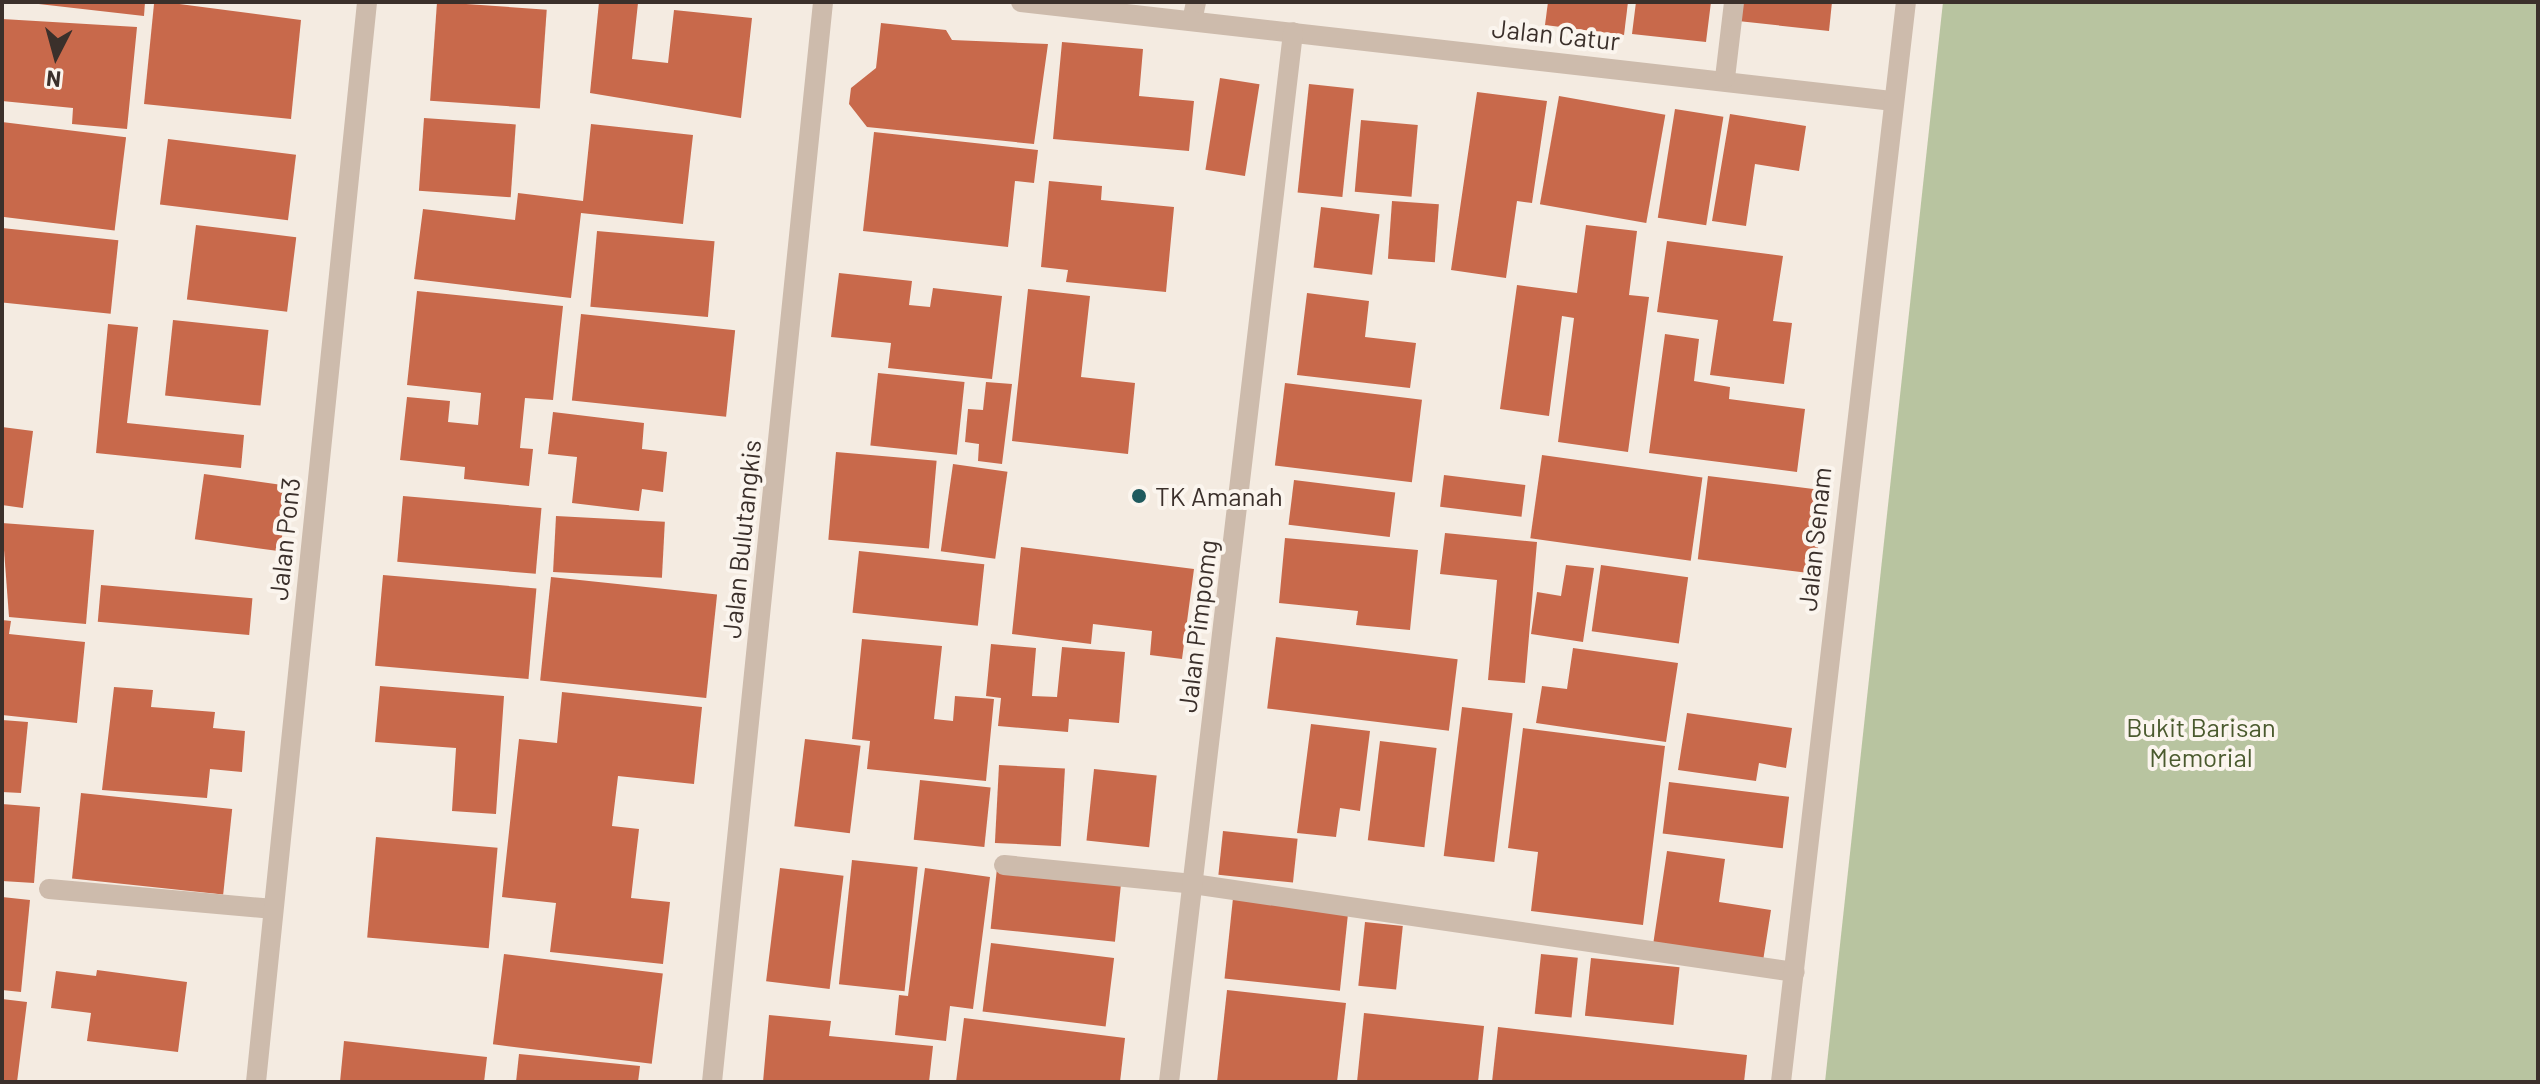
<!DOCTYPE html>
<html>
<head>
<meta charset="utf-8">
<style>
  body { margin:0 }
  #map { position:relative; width:2540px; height:1084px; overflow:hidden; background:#f4ebe1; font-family:Barlow,sans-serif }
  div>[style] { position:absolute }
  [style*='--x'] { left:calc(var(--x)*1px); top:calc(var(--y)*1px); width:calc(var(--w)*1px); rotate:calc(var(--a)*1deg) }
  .green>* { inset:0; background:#b8c4a0 }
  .building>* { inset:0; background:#c8694b; transform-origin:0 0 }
  .service>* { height:20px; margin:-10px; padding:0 10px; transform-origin:10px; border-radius:10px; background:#cdbbac }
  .minor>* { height:20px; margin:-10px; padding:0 10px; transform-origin:10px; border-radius:10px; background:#cdbbac }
  .dots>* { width:22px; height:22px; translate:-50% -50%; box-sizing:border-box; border:4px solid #fbf5ee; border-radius:50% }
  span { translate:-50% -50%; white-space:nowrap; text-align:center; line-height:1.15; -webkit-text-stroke:8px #fbf5ee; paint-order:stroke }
  .street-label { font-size:26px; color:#3b302b }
  .poi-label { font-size:26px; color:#3b302b }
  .left { translate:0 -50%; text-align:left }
  .park-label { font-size:26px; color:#4a5a2e }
  .frame { position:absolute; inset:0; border:4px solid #3b302b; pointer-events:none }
  .north { position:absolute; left:16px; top:16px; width:80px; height:80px; -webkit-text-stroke:6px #fbf5ee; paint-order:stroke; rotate:186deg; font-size:22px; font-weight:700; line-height:32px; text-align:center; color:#3b302b }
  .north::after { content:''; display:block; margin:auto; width:28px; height:36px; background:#3b302b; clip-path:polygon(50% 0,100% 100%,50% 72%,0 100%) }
</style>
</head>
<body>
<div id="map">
  <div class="green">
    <div style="clip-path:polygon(1943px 2px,2538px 2px,2538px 1082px,1825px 1082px)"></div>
  </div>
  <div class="building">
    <div style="clip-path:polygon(21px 2px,145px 2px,144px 16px)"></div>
    <div style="clip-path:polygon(164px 2px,301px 20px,291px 119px,144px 104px,154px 4px)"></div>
    <div style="left:437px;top:2px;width:110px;height:99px;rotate:4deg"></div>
    <div style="clip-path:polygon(599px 2px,638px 3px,632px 59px,668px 63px,674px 10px,752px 18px,741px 118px,590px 93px)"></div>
    <div style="clip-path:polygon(1548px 2px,1628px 2px,1624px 35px,1545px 25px)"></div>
    <div style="clip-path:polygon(1636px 2px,1711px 2px,1706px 42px,1632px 34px)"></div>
    <div style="clip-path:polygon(1740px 2px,1832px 2px,1829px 31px,1738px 21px)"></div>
    <div style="clip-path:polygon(2px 19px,137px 27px,127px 129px,72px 124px,73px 108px,2px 101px)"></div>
    <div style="clip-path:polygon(881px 23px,946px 30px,952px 40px,1048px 44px,1034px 144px,867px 127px,849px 104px,851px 88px,876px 68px)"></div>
    <div style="clip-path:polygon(1062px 42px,1143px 49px,1139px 96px,1194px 101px,1189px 151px,1053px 139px)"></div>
    <div style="left:1220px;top:78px;width:40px;height:93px;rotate:9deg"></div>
    <div style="left:1309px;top:84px;width:45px;height:109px;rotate:6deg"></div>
    <div style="clip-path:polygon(1477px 92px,1547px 101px,1532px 203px,1517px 201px,1506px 278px,1451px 270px)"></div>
    <div style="left:1559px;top:96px;width:108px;height:110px;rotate:10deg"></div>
    <div style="left:1675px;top:109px;width:49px;height:110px;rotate:9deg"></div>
    <div style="clip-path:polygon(1730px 114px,1806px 126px,1799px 171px,1755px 164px,1746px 226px,1712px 221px)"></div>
    <div style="left:424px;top:118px;width:92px;height:73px;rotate:4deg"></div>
    <div style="left:1361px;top:120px;width:57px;height:72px;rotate:5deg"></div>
    <div style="left:2px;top:122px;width:125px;height:94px;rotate:7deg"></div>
    <div style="clip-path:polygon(591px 124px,693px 135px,683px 224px,581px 213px,571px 298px,414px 279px,423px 209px,515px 220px,518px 193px,583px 201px)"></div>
    <div style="clip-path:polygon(874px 132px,1038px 150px,1034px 183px,1015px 181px,1008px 247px,863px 231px)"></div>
    <div style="left:168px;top:139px;width:129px;height:66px;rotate:7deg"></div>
    <div style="clip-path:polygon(1049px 181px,1102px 186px,1101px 200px,1174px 207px,1166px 292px,1066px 282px,1068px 270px,1041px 267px)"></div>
    <div style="left:1392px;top:201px;width:47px;height:58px;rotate:4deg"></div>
    <div style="left:1321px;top:207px;width:59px;height:61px;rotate:7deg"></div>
    <div style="left:196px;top:225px;width:101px;height:75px;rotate:7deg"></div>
    <div style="clip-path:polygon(1586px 225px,1637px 231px,1629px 295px,1649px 297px,1628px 452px,1558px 442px,1574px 318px,1562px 316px,1549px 416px,1500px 409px,1517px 285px,1577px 293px)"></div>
    <div style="left:2px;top:228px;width:117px;height:74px;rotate:6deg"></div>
    <div style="left:597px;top:231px;width:118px;height:76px;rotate:5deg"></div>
    <div style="clip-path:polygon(1667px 241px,1783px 256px,1773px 321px,1792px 323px,1784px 384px,1710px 375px,1718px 320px,1657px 312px)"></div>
    <div style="clip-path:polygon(839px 273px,912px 281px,909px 305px,930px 307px,933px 288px,1002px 296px,992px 379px,888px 368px,891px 343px,831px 337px)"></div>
    <div style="clip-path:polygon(1028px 289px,1090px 296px,1081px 377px,1135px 383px,1128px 454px,1012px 441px)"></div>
    <div style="clip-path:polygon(417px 291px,563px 306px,553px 400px,525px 398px,520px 448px,533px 449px,529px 486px,464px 479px,465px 467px,400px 460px,407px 397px,450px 401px,448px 422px,478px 425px,481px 393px,407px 385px)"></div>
    <div style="clip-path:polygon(1307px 293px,1369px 301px,1365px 337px,1416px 343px,1410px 388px,1297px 375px)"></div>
    <div style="left:581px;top:314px;width:155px;height:87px;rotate:6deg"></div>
    <div style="left:173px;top:320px;width:96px;height:76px;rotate:6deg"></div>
    <div style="clip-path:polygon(108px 324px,138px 327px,127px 423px,244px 435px,241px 468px,96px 453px)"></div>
    <div style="clip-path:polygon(1665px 334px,1699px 339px,1694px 381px,1730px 387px,1729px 399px,1805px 409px,1797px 472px,1649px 453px)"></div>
    <div style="left:878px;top:373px;width:87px;height:73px;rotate:6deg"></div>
    <div style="clip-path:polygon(986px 382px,1012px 384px,1002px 464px,978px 461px,979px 444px,965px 442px,968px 409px,983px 410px)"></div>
    <div style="left:1285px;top:383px;width:138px;height:83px;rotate:7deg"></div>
    <div style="clip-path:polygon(553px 412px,644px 423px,642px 449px,667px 452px,663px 492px,642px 489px,639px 511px,572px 503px,577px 457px,548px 454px)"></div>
    <div style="clip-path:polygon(2px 427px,33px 431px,23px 508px,2px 505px)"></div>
    <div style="left:836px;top:452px;width:101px;height:88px;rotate:5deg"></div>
    <div style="left:1542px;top:455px;width:162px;height:84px;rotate:8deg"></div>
    <div style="left:953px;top:464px;width:55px;height:88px;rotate:8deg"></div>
    <div style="left:204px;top:474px;width:86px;height:66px;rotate:8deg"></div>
    <div style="left:1444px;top:475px;width:82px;height:32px;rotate:7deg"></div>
    <div style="left:1708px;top:476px;width:118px;height:84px;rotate:7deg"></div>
    <div style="left:1294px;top:480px;width:102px;height:45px;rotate:7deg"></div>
    <div style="left:403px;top:496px;width:139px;height:66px;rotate:5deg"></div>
    <div style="left:556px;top:516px;width:109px;height:56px;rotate:3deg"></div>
    <div style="clip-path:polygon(2px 523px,94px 530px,86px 624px,9px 617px)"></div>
    <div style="clip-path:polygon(1445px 533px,1537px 542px,1525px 683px,1488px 680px,1497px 580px,1440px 574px)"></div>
    <div style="clip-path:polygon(1285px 538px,1418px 550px,1410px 630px,1356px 625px,1358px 611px,1279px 603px)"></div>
    <div style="clip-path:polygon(1021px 547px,1194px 569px,1182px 659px,1150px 655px,1152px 631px,1093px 624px,1091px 644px,1012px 634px)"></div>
    <div style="left:859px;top:551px;width:126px;height:62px;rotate:6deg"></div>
    <div style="clip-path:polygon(1566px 565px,1594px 568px,1583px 642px,1531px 634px,1537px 592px,1561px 596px)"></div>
    <div style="left:1601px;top:565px;width:88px;height:67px;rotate:8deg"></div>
    <div style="left:383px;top:575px;width:154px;height:91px;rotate:5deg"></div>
    <div style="left:551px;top:577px;width:167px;height:104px;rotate:6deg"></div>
    <div style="left:101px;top:585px;width:152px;height:37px;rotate:5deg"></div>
    <div style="clip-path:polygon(2px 620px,11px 621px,9px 634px,85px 642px,77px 723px,2px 715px)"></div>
    <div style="left:1276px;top:637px;width:183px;height:72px;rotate:7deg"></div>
    <div style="clip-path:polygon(862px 639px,942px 646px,934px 719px,953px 721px,955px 696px,994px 699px,986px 781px,867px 769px,870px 741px,852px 739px)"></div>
    <div style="clip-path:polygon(991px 644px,1036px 648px,1032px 696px,1057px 697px,1062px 647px,1125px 652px,1119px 723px,1069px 719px,1068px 732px,998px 726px,1001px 698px,986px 696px)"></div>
    <div style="clip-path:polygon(1573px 648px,1678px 663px,1666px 742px,1536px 723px,1542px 686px,1567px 689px)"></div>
    <div style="clip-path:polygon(380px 686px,504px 696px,496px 814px,452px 811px,456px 748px,375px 742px)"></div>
    <div style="clip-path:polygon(114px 687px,153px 690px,151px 707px,215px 712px,213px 728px,245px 731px,242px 772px,210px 769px,207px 798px,102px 790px)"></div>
    <div style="clip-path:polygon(562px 692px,702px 707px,694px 784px,618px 776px,612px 826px,639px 829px,631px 898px,670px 902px,663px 964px,550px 952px,556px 903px,502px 897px,519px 739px,557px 743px)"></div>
    <div style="left:1462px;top:707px;width:51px;height:150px;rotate:7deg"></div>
    <div style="clip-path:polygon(1687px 713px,1792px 728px,1786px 768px,1759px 763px,1756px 781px,1678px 770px)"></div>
    <div style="clip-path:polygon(2px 720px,28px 722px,21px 793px,2px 792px)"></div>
    <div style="clip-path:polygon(1311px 724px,1370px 731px,1360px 811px,1340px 808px,1336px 837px,1297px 833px)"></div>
    <div style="clip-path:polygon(1523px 728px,1665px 746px,1643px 925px,1531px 911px,1538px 852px,1508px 848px)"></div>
    <div style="left:805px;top:739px;width:56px;height:88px;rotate:7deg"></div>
    <div style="left:1380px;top:741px;width:57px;height:100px;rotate:7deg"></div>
    <div style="left:999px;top:765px;width:66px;height:78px;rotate:3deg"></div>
    <div style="left:1094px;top:769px;width:63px;height:72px;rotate:6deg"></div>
    <div style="left:920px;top:780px;width:71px;height:60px;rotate:6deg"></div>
    <div style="left:1669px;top:782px;width:121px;height:52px;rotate:7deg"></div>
    <div style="left:81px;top:793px;width:152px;height:86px;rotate:6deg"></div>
    <div style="clip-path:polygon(2px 804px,40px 807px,34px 883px,2px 881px)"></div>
    <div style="left:1223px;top:831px;width:75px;height:44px;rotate:6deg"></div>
    <div style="left:376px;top:837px;width:122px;height:101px;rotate:5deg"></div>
    <div style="clip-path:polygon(1667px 851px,1725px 859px,1719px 902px,1771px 910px,1763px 961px,1653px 945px)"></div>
    <div style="left:852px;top:860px;width:66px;height:125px;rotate:6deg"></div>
    <div style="left:780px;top:868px;width:64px;height:114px;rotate:7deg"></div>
    <div style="clip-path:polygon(925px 868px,990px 877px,973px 1009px,950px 1006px,946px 1041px,895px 1035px,899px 995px,908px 996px)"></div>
    <div style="left:997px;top:868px;width:125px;height:61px;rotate:6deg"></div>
    <div style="clip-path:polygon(2px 897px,30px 900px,21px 992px,2px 990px)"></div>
    <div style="left:1233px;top:898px;width:116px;height:81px;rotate:6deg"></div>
    <div style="left:1365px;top:922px;width:38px;height:64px;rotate:6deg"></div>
    <div style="left:991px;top:943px;width:124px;height:69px;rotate:7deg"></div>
    <div style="left:504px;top:954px;width:160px;height:91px;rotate:7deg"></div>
    <div style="left:1541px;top:954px;width:37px;height:60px;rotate:6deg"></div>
    <div style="left:1591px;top:958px;width:89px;height:58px;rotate:6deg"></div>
    <div style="clip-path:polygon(97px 970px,187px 982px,178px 1052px,87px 1041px,91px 1013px,51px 1008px,56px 971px,96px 976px)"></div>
    <div style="clip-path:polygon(1227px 990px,1346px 1003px,1337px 1082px,1217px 1082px)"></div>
    <div style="clip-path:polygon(2px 999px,27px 1002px,17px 1082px,2px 1082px)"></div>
    <div style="clip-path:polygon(1364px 1013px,1484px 1026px,1478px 1082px,1357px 1082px)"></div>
    <div style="clip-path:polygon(769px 1015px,831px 1021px,829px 1036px,933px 1046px,929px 1082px,763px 1082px)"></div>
    <div style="clip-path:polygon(964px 1018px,1125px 1038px,1120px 1082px,956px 1082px)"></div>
    <div style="clip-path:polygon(1498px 1027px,1747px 1055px,1744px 1082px,1492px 1082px)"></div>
    <div style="clip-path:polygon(344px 1041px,487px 1057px,484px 1082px,340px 1082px)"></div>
    <div style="clip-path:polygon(519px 1054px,640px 1066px,638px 1082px,516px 1082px)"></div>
  </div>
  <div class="service">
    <div style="--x:1192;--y:21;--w:19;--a:-78"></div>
    <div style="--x:1004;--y:865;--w:190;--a:5.7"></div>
    <div style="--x:49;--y:889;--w:223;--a:5.1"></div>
  </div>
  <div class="minor">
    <div style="--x:1021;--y:2;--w:878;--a:6.48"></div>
    <div style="--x:1725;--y:78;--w:77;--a:-83.2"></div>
    <div style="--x:1193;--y:884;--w:608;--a:8.32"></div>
    <div style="--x:256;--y:1082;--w:1086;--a:-84.13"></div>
    <div style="--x:712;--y:1082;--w:1086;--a:-84.13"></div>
    <div style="--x:1169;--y:1082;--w:1057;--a:-83.26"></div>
    <div style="--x:1781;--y:1082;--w:1087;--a:-83.4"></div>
  </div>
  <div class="dots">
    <div style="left:1139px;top:496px;background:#1f5a5e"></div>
  </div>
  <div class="street-label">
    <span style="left:1556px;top:34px;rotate:6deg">Jalan Catur</span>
    <span style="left:284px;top:539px;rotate:-84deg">Jalan Pon3</span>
    <span style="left:741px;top:539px;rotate:-84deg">Jalan Bulutangkis</span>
    <span style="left:1814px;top:539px;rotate:-84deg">Jalan Senam</span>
    <span style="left:1197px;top:626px;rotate:-83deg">Jalan Pimpomg</span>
  </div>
  <div class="poi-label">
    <span class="left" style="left:1155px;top:496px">TK Amanah</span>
  </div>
  <div class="park-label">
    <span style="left:2201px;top:742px">Bukit Barisan<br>Memorial</span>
  </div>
  <div class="frame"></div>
  <div class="north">N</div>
</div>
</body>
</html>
